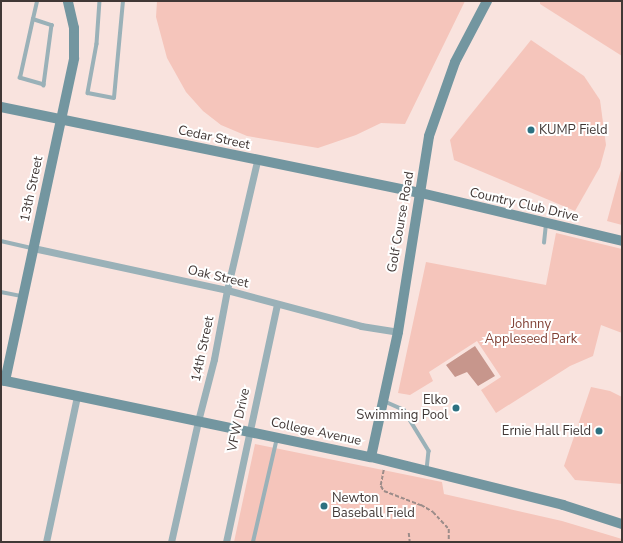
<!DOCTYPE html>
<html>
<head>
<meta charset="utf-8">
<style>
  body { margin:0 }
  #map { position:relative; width:623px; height:543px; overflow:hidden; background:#f9e3de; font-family:"Nunito Sans",sans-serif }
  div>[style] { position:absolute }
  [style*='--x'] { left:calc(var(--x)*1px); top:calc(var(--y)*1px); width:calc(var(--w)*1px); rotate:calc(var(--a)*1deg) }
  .green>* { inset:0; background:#f5c5bb }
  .water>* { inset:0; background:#c7968c }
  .path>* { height:1.5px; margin-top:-0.75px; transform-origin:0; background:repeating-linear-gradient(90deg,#9c8c89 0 4px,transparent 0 6px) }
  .lane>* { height:3.5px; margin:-1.75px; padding:0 1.75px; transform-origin:1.75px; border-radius:1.75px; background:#9ab1b8 }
  .street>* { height:7px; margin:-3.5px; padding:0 3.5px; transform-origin:3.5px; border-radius:3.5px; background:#9ab1b8 }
  .secondary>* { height:10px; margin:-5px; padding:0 5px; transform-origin:5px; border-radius:5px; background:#7396a0 }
  .dots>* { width:11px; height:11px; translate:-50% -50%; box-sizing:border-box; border:2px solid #fff; border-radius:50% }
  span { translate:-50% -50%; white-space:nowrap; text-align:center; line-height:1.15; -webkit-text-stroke:4px #fff; paint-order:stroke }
  .poi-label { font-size:13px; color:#413836 }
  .left { translate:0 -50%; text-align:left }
  .right { translate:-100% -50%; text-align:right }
  .street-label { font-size:13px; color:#413836 }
  .park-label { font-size:13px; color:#824236 }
  .frame { position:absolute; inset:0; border:2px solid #413836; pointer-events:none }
</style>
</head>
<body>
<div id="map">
  <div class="green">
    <div style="clip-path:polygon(157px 1px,465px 1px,405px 124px,381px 123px,356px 135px,318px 148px,247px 136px,221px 125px,203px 111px,186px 92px,167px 58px,156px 17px)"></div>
    <div style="clip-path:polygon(540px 1px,622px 1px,622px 56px,540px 4px)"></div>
    <div style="clip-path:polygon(531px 40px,584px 76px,600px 100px,606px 145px,600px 167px,575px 211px,454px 160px,450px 140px)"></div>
    <div style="clip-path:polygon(622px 166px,622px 225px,607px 221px)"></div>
    <div style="clip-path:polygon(556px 233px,622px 249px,622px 333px,601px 325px,593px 356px,570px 366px,496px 413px,481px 390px,501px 377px,477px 341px,429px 372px,433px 381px,410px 395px,398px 393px,426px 262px,546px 285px)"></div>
    <div style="clip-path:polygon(591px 387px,610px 391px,622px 397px,622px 484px,575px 480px,564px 466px)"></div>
    <div style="clip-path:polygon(255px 444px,442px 482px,444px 494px,562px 521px,622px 539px,622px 542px,234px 542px)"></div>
  </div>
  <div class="water">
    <div style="clip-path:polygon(475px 346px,495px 376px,478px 386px,467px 372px,455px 377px,446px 365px)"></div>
  </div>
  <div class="path">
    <div style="--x:384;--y:470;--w:16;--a:101"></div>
    <div style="--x:381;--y:486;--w:6;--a:59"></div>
    <div style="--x:384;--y:491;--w:40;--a:21"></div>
    <div style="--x:421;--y:505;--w:14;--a:30"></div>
    <div style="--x:433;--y:512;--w:23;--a:47"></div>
    <div style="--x:449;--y:529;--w:13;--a:90"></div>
    <div style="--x:409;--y:533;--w:9;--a:84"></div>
  </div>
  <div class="lane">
    <div style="--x:100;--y:1;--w:43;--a:94"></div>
    <div style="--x:97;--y:44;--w:50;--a:100.4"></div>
    <div style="--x:88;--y:93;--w:26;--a:11"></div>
    <div style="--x:114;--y:98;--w:97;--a:-84.7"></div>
    <div style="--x:33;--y:19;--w:20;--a:18"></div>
    <div style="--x:52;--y:25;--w:61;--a:97.6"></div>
    <div style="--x:44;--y:85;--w:25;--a:-164"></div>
    <div style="--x:20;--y:78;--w:60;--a:-77.6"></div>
    <div style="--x:33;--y:19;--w:18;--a:-77"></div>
    <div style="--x:1;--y:241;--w:32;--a:13"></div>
    <div style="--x:544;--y:243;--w:19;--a:-84"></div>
    <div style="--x:1;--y:292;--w:21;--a:11"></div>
    <div style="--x:384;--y:401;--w:22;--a:24"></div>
    <div style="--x:404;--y:410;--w:48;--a:58.6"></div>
    <div style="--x:429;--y:451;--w:19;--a:96"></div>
    <div style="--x:253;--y:542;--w:107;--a:-77"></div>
  </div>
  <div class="street">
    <div style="--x:33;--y:248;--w:198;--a:12.2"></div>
    <div style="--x:227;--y:290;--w:139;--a:15"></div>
    <div style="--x:361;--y:326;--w:37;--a:9"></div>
    <div style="--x:46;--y:542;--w:149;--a:-78"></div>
    <div style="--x:171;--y:542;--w:124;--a:-77.4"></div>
    <div style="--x:198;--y:421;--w:64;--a:-75.5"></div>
    <div style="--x:214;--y:359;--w:70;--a:-79.3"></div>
    <div style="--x:227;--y:290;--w:132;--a:-76.9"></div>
    <div style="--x:226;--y:542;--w:243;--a:-77.9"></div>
  </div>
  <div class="secondary">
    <div style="--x:1;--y:107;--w:429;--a:11.6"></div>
    <div style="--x:421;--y:193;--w:207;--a:13.4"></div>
    <div style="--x:1;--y:380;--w:378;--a:11.8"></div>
    <div style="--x:371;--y:457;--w:198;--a:14"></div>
    <div style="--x:563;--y:505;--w:62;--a:17.9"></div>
    <div style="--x:5;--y:381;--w:330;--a:-77.9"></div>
    <div style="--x:74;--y:58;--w:30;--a:-90"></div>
    <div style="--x:74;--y:28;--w:28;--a:-103"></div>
    <div style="--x:371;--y:457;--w:128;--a:-77.8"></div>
    <div style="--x:398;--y:332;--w:198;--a:-81"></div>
    <div style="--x:429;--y:136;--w:78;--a:-70.6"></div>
    <div style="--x:455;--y:62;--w:69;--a:-62.3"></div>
  </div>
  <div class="dots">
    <div style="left:531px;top:130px;background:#2d7181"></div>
    <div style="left:456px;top:408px;background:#2d7181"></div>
    <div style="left:599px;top:431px;background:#2d7181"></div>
    <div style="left:324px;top:506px;background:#2d7181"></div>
  </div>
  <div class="poi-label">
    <span class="left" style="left:539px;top:130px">KUMP Field</span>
    <span class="right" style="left:448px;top:408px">Elko<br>Swimming Pool</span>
    <span class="right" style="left:591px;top:431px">Ernie Hall Field</span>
    <span class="left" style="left:332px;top:506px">Newton<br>Baseball Field</span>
  </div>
  <div class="street-label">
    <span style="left:214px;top:138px;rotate:12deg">Cedar Street</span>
    <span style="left:32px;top:189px;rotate:-78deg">13th Street</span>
    <span style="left:524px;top:205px;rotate:13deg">Country Club Drive</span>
    <span style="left:401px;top:222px;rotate:-80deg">Golf Course Road</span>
    <span style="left:218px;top:277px;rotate:13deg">Oak Street</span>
    <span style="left:203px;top:349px;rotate:-78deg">14th Street</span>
    <span style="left:239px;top:420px;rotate:-78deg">VFW Drive</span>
    <span style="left:316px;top:432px;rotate:12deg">College Avenue</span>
  </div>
  <div class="park-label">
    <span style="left:531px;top:332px">Johnny<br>Appleseed Park</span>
  </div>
  <div class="frame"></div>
</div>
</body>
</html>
